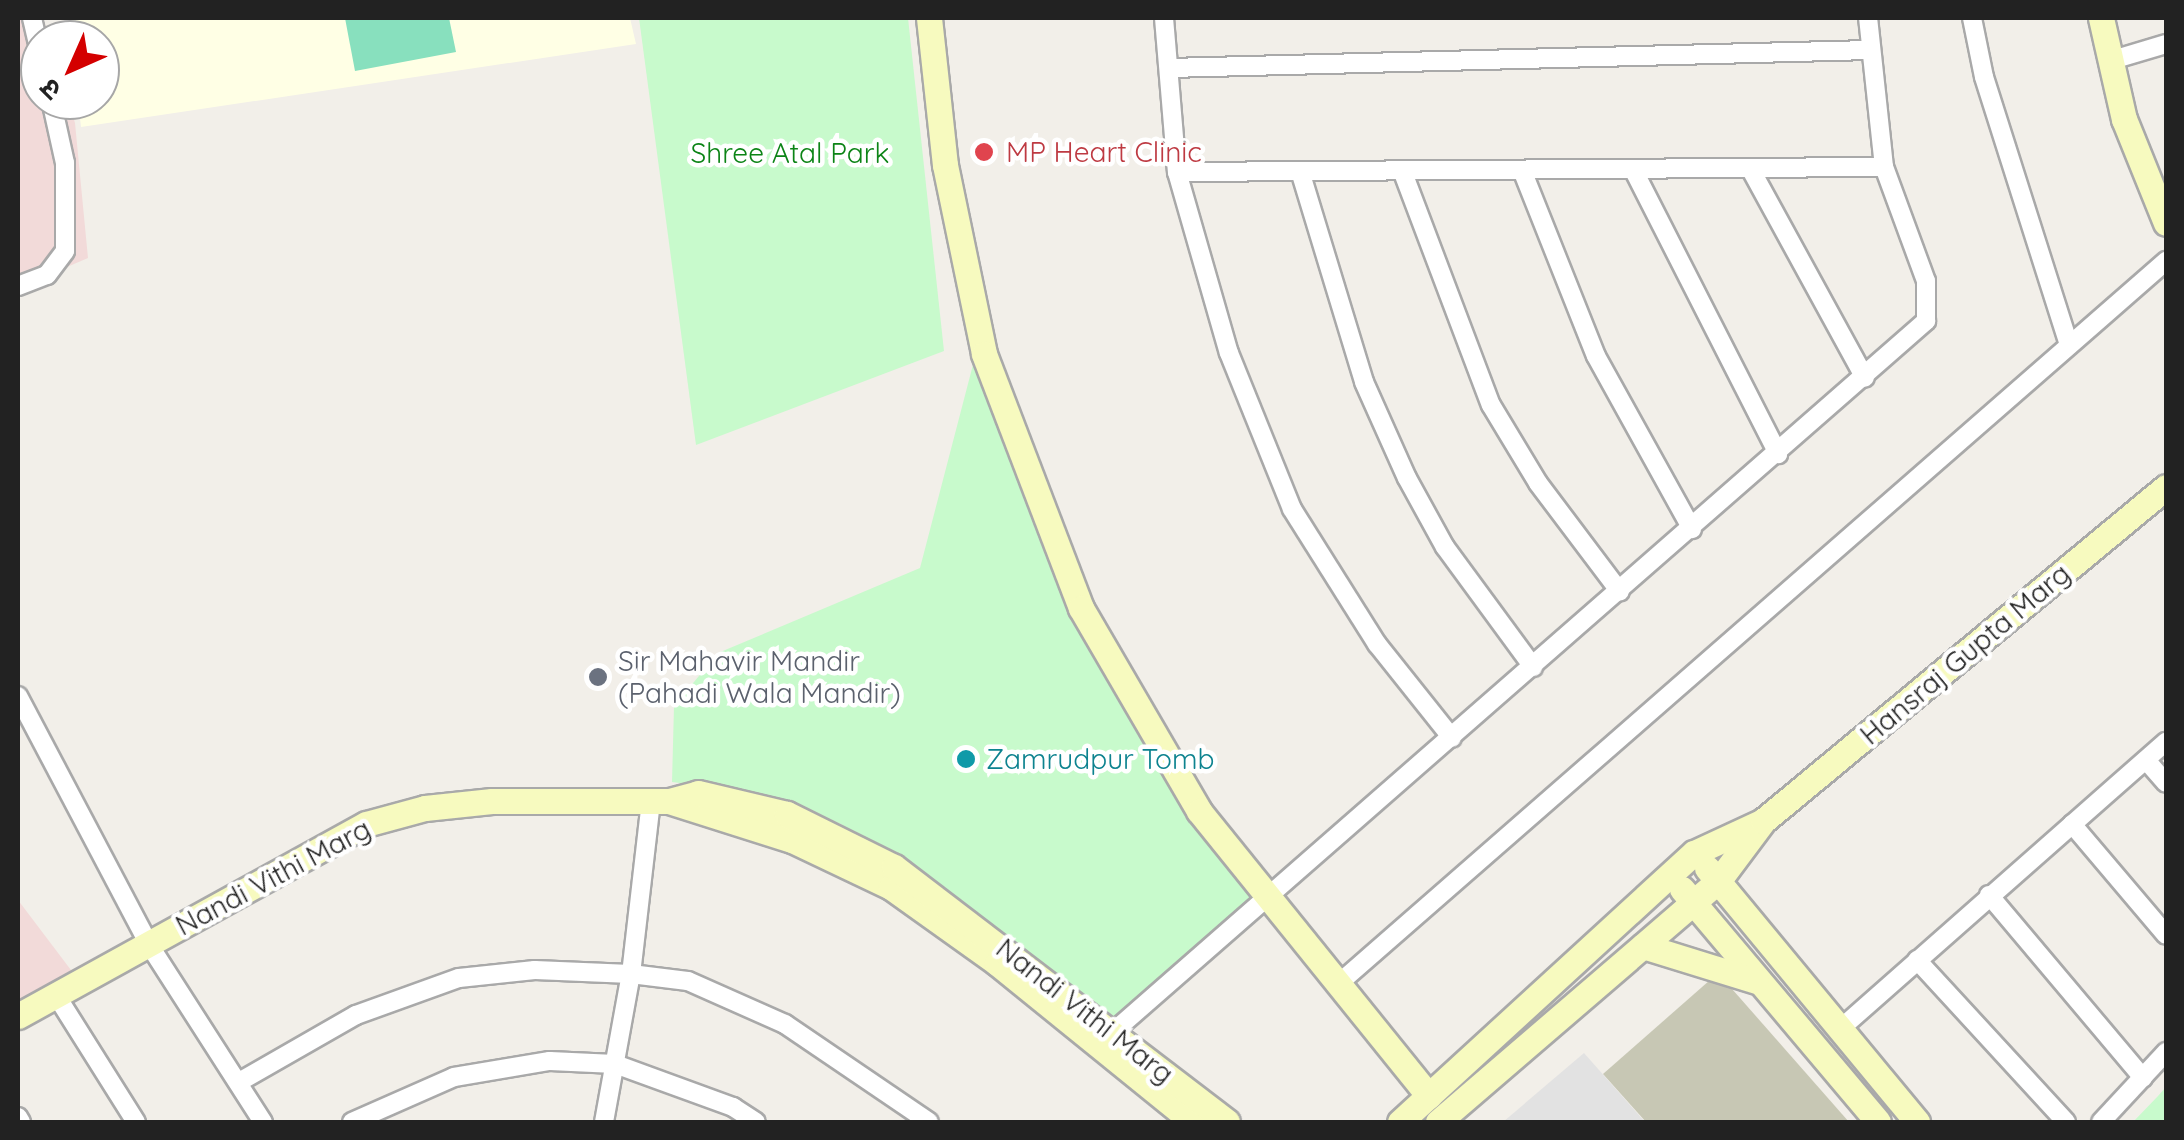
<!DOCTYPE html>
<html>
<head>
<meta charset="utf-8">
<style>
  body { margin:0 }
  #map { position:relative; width:2184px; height:1140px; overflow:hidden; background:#f2efe9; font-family:Quicksand,"Noto Sans Devanagari",sans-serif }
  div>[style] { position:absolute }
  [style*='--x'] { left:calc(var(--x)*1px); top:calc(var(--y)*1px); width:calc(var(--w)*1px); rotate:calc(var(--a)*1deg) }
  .commercial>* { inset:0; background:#f2dad9 }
  .education>* { inset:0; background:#ffffe5 }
  .construction>* { inset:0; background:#c7c7b4 }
  .park>* { inset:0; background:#c8facc }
  .pitch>* { inset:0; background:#88e0be }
  .parking>* { inset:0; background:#e2e2e2 }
  .roads { filter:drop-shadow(2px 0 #a9a9a9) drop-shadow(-2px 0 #a9a9a9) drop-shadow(0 2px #a9a9a9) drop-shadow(0 -2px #a9a9a9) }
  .street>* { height:18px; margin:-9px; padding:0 9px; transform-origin:9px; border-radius:9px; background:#fff }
  .secondary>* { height:25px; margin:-12.5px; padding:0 12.5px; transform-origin:12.5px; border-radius:12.5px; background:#f7fabf }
  .dots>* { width:28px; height:28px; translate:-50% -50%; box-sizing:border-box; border:5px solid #fff; border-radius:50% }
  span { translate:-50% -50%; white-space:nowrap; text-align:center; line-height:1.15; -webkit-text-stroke:9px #fff; paint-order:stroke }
  .health-label { font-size:28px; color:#be3a42 }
  .left { translate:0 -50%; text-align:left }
  .park-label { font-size:28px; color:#0c8416 }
  .street-label { font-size:28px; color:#222 }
  .worship-label { font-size:28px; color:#5b616d }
  .culture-label { font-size:28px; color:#0d838f }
  .frame { position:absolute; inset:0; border:20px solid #222; pointer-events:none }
  .north { position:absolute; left:20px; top:20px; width:100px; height:100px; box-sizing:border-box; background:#fff; border:2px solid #a7a7a7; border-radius:50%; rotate:225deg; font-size:28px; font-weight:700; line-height:40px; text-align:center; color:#222 }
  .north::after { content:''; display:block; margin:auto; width:35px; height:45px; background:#d40000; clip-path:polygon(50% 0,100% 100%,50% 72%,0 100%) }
</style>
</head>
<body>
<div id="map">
  <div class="commercial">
    <div style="clip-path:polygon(18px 18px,43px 18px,50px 40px,40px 40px,40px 100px,68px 100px,75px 123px,88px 258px,18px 288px)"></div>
    <div style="clip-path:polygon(18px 900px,80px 982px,18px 1016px)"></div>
  </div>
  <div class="education">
    <div style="clip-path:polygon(70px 18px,630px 18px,636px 44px,81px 127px,78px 100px,100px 100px,100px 40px,72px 40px)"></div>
  </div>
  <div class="construction">
    <div style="clip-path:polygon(1718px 973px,1849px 1122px,1646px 1122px,1603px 1074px)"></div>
  </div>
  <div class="park">
    <div style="clip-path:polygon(639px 18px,908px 18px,944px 351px,696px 445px)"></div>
    <div style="clip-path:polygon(975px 357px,1072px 618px,1254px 897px,1111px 1026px,1006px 937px,841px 824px,757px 793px,672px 782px,674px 706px,718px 653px,920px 568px)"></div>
    <div style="clip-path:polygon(2166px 1087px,2166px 1122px,2133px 1122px,2158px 1096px)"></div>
  </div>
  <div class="pitch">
    <div style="clip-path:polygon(345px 18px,449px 18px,456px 52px,355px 71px)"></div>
  </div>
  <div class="parking">
    <div style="clip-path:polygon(1584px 1053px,1645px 1122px,1503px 1122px)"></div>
  </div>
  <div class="roads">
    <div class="street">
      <div style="--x:32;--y:18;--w:36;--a:77"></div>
      <div style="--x:1164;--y:18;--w:155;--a:85.2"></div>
      <div style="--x:1177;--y:172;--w:188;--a:74"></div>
      <div style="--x:1229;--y:353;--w:168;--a:68"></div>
      <div style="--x:1292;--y:509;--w:160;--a:57.8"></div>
      <div style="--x:1377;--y:644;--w:120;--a:51.4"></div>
      <div style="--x:1972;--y:18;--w:60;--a:78.5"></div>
      <div style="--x:1984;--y:77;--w:281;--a:72.4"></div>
      <div style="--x:2109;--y:61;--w:59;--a:-16.6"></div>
      <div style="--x:1169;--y:68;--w:701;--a:-1.47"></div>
      <div style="--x:1750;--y:168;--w:239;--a:61.3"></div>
      <div style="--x:1633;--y:169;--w:320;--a:63"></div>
      <div style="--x:1402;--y:170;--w:251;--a:69.3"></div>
      <div style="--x:1491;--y:405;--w:91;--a:58.9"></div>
      <div style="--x:1538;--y:483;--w:136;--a:53"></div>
      <div style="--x:1522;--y:170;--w:200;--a:68.3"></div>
      <div style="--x:1596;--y:356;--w:198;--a:61"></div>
      <div style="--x:1300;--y:171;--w:220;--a:73.1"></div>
      <div style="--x:1364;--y:382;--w:105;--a:65.9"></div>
      <div style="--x:1407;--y:478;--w:79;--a:61.2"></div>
      <div style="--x:1445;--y:547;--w:149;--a:53.7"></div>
      <div style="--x:1177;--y:172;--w:707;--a:-0.41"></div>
      <div style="--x:18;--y:286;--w:31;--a:-21"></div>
      <div style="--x:47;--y:275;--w:30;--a:-53"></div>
      <div style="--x:65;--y:251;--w:88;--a:-90"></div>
      <div style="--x:65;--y:163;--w:65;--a:-102.5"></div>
      <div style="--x:18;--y:696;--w:279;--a:62.2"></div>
      <div style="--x:148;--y:943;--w:213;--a:57.3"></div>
      <div style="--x:2146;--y:760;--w:30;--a:49"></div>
      <div style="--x:2072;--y:824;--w:145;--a:49.7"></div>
      <div style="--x:1989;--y:895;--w:239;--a:49.9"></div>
      <div style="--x:1917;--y:960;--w:220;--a:47.4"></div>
      <div style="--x:1337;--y:985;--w:1101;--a:-41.13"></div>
      <div style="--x:56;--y:995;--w:150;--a:57.8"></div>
      <div style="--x:1839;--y:1030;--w:436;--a:-41.4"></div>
      <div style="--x:1105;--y:1039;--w:1091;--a:-41.17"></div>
      <div style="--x:1926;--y:321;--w:40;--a:-90"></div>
      <div style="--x:1926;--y:281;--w:121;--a:-110.2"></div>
      <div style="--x:1884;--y:167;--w:150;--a:-96.1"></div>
      <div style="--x:239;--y:1082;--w:135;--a:-29.8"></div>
      <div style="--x:356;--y:1015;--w:109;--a:-19.8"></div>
      <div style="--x:459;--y:978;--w:76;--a:-6"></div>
      <div style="--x:535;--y:970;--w:96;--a:2.4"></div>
      <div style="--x:631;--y:974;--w:57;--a:7"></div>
      <div style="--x:688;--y:981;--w:106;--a:23.9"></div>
      <div style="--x:785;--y:1024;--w:174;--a:34.2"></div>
      <div style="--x:18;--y:1117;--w:6;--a:59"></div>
      <div style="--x:352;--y:1122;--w:111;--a:-23.8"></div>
      <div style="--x:454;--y:1077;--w:97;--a:-9.5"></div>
      <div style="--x:550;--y:1061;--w:65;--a:2.6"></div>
      <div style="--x:615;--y:1064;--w:126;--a:20"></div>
      <div style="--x:733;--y:1107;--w:27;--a:33"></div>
      <div style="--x:604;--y:1122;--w:150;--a:-79.7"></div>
      <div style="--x:631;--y:974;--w:174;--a:-83.4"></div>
      <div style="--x:2101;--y:1122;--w:96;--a:-47.1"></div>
    </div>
    <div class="secondary">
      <div style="--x:929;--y:18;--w:148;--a:83.8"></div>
      <div style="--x:945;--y:165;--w:193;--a:78.3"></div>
      <div style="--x:984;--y:354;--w:272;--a:69.1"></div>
      <div style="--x:1081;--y:608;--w:235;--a:59.8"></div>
      <div style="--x:1199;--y:811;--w:366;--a:51.1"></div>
      <div style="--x:2101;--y:18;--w:104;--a:77.2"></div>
      <div style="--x:2124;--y:119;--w:112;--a:68"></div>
      <div style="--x:669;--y:801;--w:129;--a:17.6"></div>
      <div style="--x:792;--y:840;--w:110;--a:25.4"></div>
      <div style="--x:891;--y:887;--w:130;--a:35.6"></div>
      <div style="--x:997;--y:963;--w:252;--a:39"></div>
      <div style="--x:1707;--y:868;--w:330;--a:50.4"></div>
      <div style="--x:1682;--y:889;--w:304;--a:49.9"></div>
      <div style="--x:1643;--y:946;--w:118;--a:17.2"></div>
      <div style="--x:18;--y:1016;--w:397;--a:-28.9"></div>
      <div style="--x:366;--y:824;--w:61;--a:-15.2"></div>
      <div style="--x:425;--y:808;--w:67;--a:-6"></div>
      <div style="--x:492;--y:801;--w:177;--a:0"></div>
      <div style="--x:669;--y:801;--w:30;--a:-15"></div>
      <div style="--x:698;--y:793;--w:91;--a:13.3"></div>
      <div style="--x:787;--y:814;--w:119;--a:26.4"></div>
      <div style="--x:894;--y:867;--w:419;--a:37.4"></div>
      <div style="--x:1400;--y:1122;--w:398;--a:-42.5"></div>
      <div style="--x:1694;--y:853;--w:72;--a:-24.8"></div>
      <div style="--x:1438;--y:1122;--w:371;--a:-40.7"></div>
      <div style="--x:1719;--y:880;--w:74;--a:-53.3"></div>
      <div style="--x:1763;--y:821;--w:523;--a:-39.65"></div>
    </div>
  </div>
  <div class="dots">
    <div style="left:984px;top:152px;background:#e0444e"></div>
    <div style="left:598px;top:677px;background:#6b7280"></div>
    <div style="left:966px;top:759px;background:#0f9aa8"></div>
  </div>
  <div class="health-label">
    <span class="left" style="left:1006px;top:152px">MP Heart Clinic</span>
  </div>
  <div class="park-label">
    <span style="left:790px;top:153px">Shree Atal Park</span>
  </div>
  <div class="street-label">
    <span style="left:1965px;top:654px;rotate:-40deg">Hansraj Gupta Marg</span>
    <span style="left:273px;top:877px;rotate:-28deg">Nandi Vithi Marg</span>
    <span style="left:1085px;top:1011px;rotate:38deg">Nandi Vithi Marg</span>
  </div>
  <div class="worship-label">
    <span class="left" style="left:618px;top:677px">Sir Mahavir Mandir<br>(Pahadi Wala Mandir)</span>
  </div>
  <div class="culture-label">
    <span class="left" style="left:986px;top:759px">Zamrudpur Tomb</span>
  </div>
  <div class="frame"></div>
  <div class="north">उ</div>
</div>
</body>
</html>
